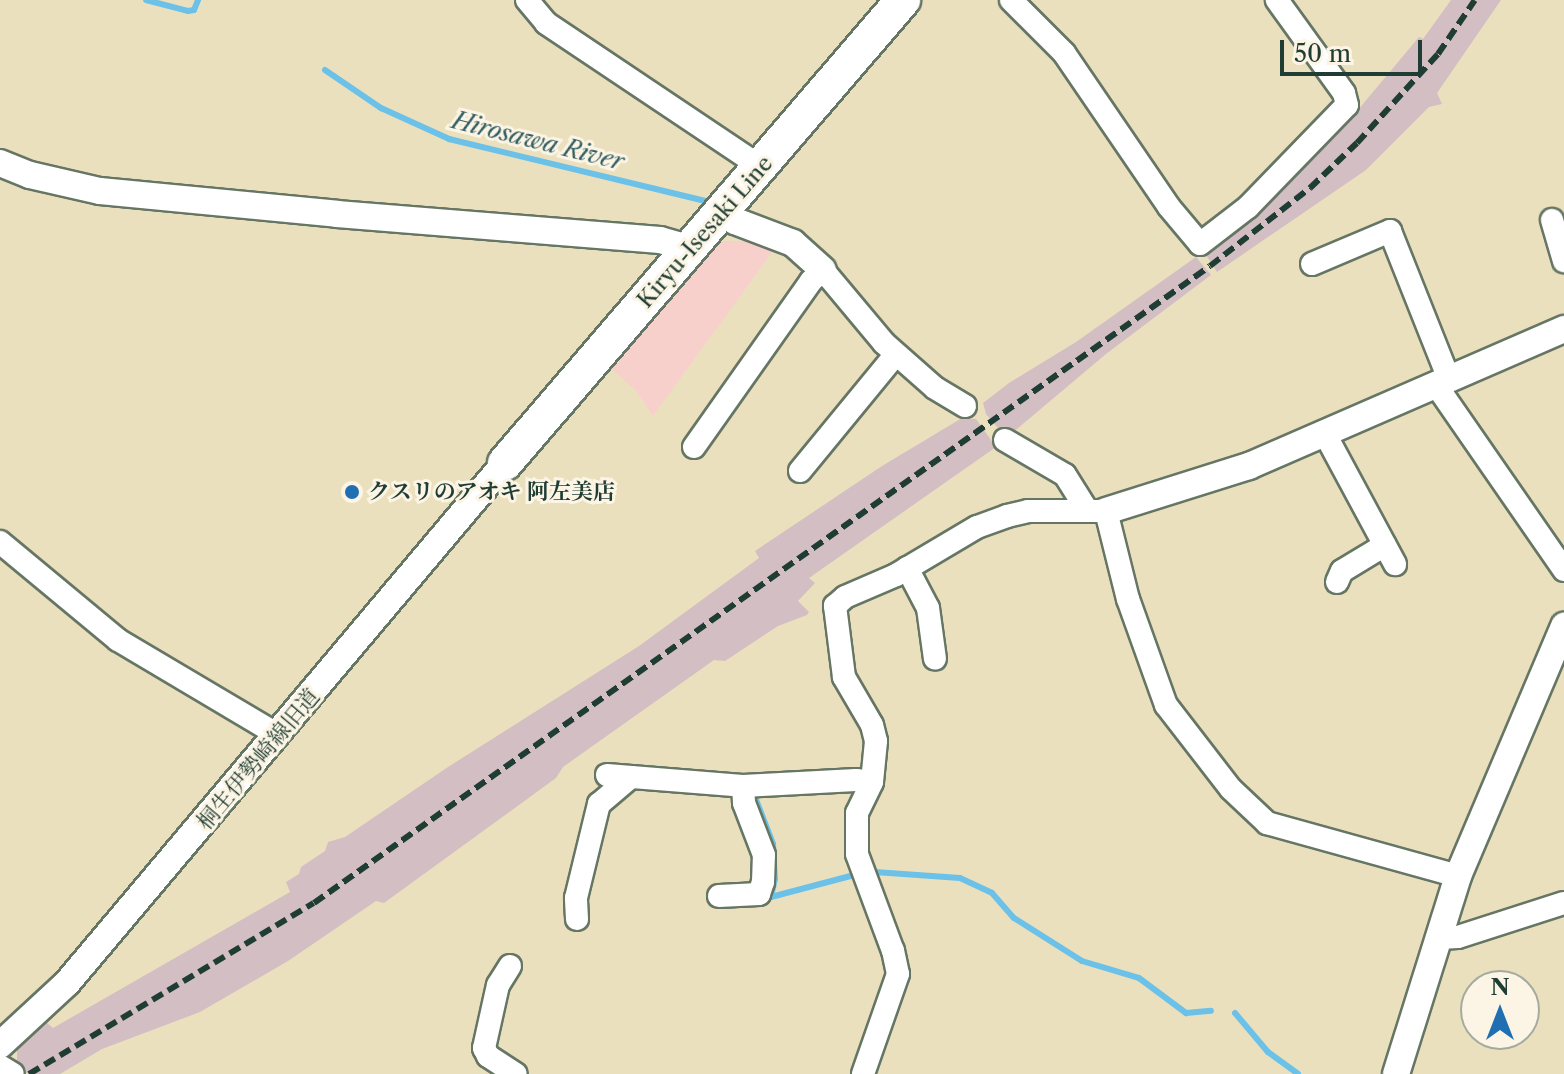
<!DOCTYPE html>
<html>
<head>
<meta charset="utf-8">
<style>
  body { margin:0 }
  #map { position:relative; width:1564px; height:1074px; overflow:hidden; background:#ebe0be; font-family:"Libre Caslon Text","Noto Serif JP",serif }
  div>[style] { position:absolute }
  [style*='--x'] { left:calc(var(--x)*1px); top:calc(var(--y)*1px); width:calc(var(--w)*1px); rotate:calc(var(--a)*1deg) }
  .built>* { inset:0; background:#f7d0cc }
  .industrial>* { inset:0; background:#d2bec3 }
  .stream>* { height:6px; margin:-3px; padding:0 3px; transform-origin:3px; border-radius:3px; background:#6bc1e8 }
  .roads { filter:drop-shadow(2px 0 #667664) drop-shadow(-2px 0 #667664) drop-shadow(0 2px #667664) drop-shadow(0 -2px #667664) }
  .minor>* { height:22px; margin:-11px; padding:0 11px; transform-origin:11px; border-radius:11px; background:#fff }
  .tertiary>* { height:26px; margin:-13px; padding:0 13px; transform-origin:13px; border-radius:13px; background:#fff }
  .primary>* { height:34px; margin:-17px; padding:0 17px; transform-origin:17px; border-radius:17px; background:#fff }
  .rail>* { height:6px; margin-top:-3px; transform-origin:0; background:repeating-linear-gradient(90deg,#1f3d34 0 12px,transparent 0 18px) }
  .dots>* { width:22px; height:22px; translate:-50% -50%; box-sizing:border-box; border:4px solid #fcf5e5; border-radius:50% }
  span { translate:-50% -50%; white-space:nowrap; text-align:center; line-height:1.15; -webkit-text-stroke:6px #fcf5e5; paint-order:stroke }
  .street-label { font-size:22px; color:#1f3d34 }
  .poi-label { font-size:22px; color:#1f3d34; font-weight:700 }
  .left { translate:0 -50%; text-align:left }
  .water-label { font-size:24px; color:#325e61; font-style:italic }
  .north { position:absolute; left:1460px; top:970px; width:80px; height:80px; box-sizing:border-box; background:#fcf5e5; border:2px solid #a4ab9e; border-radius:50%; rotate:0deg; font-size:22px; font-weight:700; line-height:32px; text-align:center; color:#1f3d34 }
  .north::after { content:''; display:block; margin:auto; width:28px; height:36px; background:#1f6fb2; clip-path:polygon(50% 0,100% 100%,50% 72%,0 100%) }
  .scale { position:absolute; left:1280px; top:40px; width:142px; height:36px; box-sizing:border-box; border:4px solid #1f3d34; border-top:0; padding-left:10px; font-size:24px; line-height:28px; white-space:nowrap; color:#1f3d34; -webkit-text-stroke:6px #fcf5e5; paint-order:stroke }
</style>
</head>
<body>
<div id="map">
  <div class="built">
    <div style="clip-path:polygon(721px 241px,746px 241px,775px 248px,653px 416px,636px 391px,612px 369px)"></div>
  </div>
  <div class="industrial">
    <div style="clip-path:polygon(1451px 0,1501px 0,1437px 93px,1442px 104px,1429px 107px,1366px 170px,1217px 272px,1204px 252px,1218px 245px,1342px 129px,1419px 37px,1423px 39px)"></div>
    <div style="clip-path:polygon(1196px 257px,1211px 275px,1106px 354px,1012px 433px,998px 428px,986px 414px,983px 403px,1009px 383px,1076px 342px)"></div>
    <div style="clip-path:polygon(962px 418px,976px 419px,996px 447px,809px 578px,815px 583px,798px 601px,809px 612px,807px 615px,778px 626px,725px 661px,714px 660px,563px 767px,556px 778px,384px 903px,376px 901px,288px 961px,200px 1012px,102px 1049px,60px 1074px,29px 1074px,17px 1068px,17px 1050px,47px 1023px,53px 1028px,290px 892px,286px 882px,299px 874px,301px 867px,325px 851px,328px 842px,345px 837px,448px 767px,639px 646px,759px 558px,755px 551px,882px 466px)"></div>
  </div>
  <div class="stream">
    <div style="--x:146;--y:0;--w:43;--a:14.7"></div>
    <div style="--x:188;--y:11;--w:6;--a:-9"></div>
    <div style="--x:194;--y:10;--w:11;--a:-68"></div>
    <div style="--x:325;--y:70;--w:68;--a:34.2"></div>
    <div style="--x:381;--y:108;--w:75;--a:24.5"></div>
    <div style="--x:449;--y:139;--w:268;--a:13.6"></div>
    <div style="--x:755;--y:797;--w:50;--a:69"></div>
    <div style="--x:773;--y:844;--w:35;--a:87"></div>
    <div style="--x:775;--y:879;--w:18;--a:103"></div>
    <div style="--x:771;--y:897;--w:90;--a:-14.8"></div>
    <div style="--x:875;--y:872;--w:85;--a:4"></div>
    <div style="--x:960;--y:878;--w:35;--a:25"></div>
    <div style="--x:992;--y:893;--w:33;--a:49"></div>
    <div style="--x:1014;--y:918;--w:80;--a:32.3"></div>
    <div style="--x:1082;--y:961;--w:59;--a:16.6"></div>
    <div style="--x:1139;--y:978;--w:59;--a:36.7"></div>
    <div style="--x:1186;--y:1013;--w:25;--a:-5"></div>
    <div style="--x:1235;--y:1013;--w:51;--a:49.8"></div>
    <div style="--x:1268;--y:1052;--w:37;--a:36"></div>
  </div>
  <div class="roads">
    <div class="minor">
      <div style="--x:527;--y:0;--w:30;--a:50"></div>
      <div style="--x:546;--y:23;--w:259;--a:33.8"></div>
      <div style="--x:1011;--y:0;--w:75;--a:45"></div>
      <div style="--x:1064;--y:53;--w:186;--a:55.7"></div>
      <div style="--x:1169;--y:207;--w:48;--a:50"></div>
      <div style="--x:1200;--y:244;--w:61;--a:-37.6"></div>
      <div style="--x:1248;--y:207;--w:142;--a:-45.9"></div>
      <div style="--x:1347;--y:105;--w:12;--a:-104"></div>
      <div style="--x:1344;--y:93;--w:115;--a:-125.8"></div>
      <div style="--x:1552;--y:220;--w:43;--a:73.7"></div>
      <div style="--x:1312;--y:264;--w:85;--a:-22.9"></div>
      <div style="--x:1390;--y:231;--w:159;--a:68.3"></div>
      <div style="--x:1436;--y:385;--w:225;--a:55.3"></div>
      <div style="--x:1325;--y:434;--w:148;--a:61.7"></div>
      <div style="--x:1005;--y:440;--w:69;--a:30.3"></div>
      <div style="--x:1065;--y:475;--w:40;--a:58"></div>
      <div style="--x:694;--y:447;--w:203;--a:-54.8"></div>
      <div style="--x:811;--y:281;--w:16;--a:-43"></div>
      <div style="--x:823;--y:270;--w:95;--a:50.1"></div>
      <div style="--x:884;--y:343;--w:68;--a:41.4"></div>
      <div style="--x:935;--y:388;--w:35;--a:31"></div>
      <div style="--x:800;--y:471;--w:151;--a:-50.6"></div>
      <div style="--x:0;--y:542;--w:153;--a:39.7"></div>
      <div style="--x:118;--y:640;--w:186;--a:30.7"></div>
      <div style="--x:907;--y:568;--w:45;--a:62.3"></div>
      <div style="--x:928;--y:608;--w:51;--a:82.2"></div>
      <div style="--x:1337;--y:582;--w:12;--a:-66"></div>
      <div style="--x:1342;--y:571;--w:50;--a:-31.2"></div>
      <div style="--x:607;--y:775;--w:136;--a:4.6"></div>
      <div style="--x:743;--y:786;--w:113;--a:-3"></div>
      <div style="--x:856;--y:780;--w:16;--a:7"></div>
      <div style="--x:719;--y:896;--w:40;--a:-2.9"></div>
      <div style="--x:759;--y:894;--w:13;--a:-72"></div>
      <div style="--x:763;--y:882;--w:27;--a:-88"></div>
      <div style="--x:764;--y:855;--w:56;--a:-111"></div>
      <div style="--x:744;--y:803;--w:17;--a:-93"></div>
      <div style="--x:577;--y:919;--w:21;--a:-93"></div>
      <div style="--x:576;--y:898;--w:97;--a:-76.3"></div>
      <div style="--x:599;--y:804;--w:42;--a:-40.2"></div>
      <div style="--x:1439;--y:938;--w:19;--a:-3"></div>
      <div style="--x:1458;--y:937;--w:111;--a:-17.8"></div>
      <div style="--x:510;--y:966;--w:22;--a:122"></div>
      <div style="--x:498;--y:985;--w:65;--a:102.5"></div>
      <div style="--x:484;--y:1048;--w:9;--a:63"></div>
      <div style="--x:488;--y:1056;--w:33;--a:33"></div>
      <div style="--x:0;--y:1066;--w:15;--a:32"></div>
      <div style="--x:863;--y:1074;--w:106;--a:-70.7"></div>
      <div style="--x:898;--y:974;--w:24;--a:-102"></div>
      <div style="--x:893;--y:951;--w:103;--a:-110.4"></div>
      <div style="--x:857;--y:854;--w:41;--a:-90"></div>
      <div style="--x:857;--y:813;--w:34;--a:-64"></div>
      <div style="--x:872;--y:782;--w:41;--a:-84.4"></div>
      <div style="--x:876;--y:741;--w:16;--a:-104"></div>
      <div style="--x:872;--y:725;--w:56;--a:-120.3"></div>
      <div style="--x:844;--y:677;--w:72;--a:-97.2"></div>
      <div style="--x:835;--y:606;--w:13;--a:-42"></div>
      <div style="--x:845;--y:597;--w:56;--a:-23.3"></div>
      <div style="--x:896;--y:575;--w:94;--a:-30.7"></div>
      <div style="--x:977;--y:527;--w:32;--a:-20"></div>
      <div style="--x:1007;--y:516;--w:22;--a:-13"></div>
      <div style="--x:1028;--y:511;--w:78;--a:0"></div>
      <div style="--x:1106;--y:511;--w:91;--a:76"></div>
      <div style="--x:1128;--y:599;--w:113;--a:70.3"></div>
      <div style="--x:1166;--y:705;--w:106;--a:52.3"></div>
      <div style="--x:1231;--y:789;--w:50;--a:43.4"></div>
      <div style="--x:1267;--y:823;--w:198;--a:15.5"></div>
    </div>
    <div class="tertiary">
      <div style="--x:0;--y:163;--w:32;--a:22"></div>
      <div style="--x:30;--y:175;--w:72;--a:12.9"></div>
      <div style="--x:100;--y:191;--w:238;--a:5.5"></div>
      <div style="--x:337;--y:214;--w:324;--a:4.6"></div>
      <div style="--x:660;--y:240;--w:32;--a:16"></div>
      <div style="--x:723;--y:212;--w:15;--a:37"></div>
      <div style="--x:735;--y:221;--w:62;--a:20.8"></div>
      <div style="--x:793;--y:243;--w:40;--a:42"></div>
      <div style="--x:1106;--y:511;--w:150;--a:-17.5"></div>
      <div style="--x:1249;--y:466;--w:344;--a:-23.5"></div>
      <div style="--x:0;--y:1045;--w:91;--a:-42.8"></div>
      <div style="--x:67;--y:983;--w:680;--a:-49.89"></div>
      <div style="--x:1396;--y:1074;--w:207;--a:-72.6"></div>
      <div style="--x:1458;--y:876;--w:272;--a:-67"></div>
    </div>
    <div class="primary">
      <div style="--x:505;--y:463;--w:611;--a:-49.32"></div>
    </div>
  </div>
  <div class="rail">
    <div style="--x:29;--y:1074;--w:332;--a:-31"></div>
    <div style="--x:314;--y:903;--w:1099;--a:-35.41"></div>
    <div style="--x:1210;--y:266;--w:127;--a:-38"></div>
    <div style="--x:1310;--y:188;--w:65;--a:-43.8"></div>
    <div style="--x:1357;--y:143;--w:120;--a:-47.7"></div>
    <div style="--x:1438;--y:54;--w:65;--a:-55.6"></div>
  </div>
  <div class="dots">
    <div style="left:352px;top:492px;background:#1f6fb2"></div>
  </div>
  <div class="street-label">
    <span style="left:705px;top:232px;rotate:-49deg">Kiryu-Isesaki Line</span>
    <span style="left:258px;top:759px;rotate:-50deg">桐生伊勢崎線旧道</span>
  </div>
  <div class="poi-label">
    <span class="left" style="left:368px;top:492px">クスリのアオキ 阿左美店</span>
  </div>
  <div class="water-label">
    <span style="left:538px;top:141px;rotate:14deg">Hirosawa River</span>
  </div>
  <div class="north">N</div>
  <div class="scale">50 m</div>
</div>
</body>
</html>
